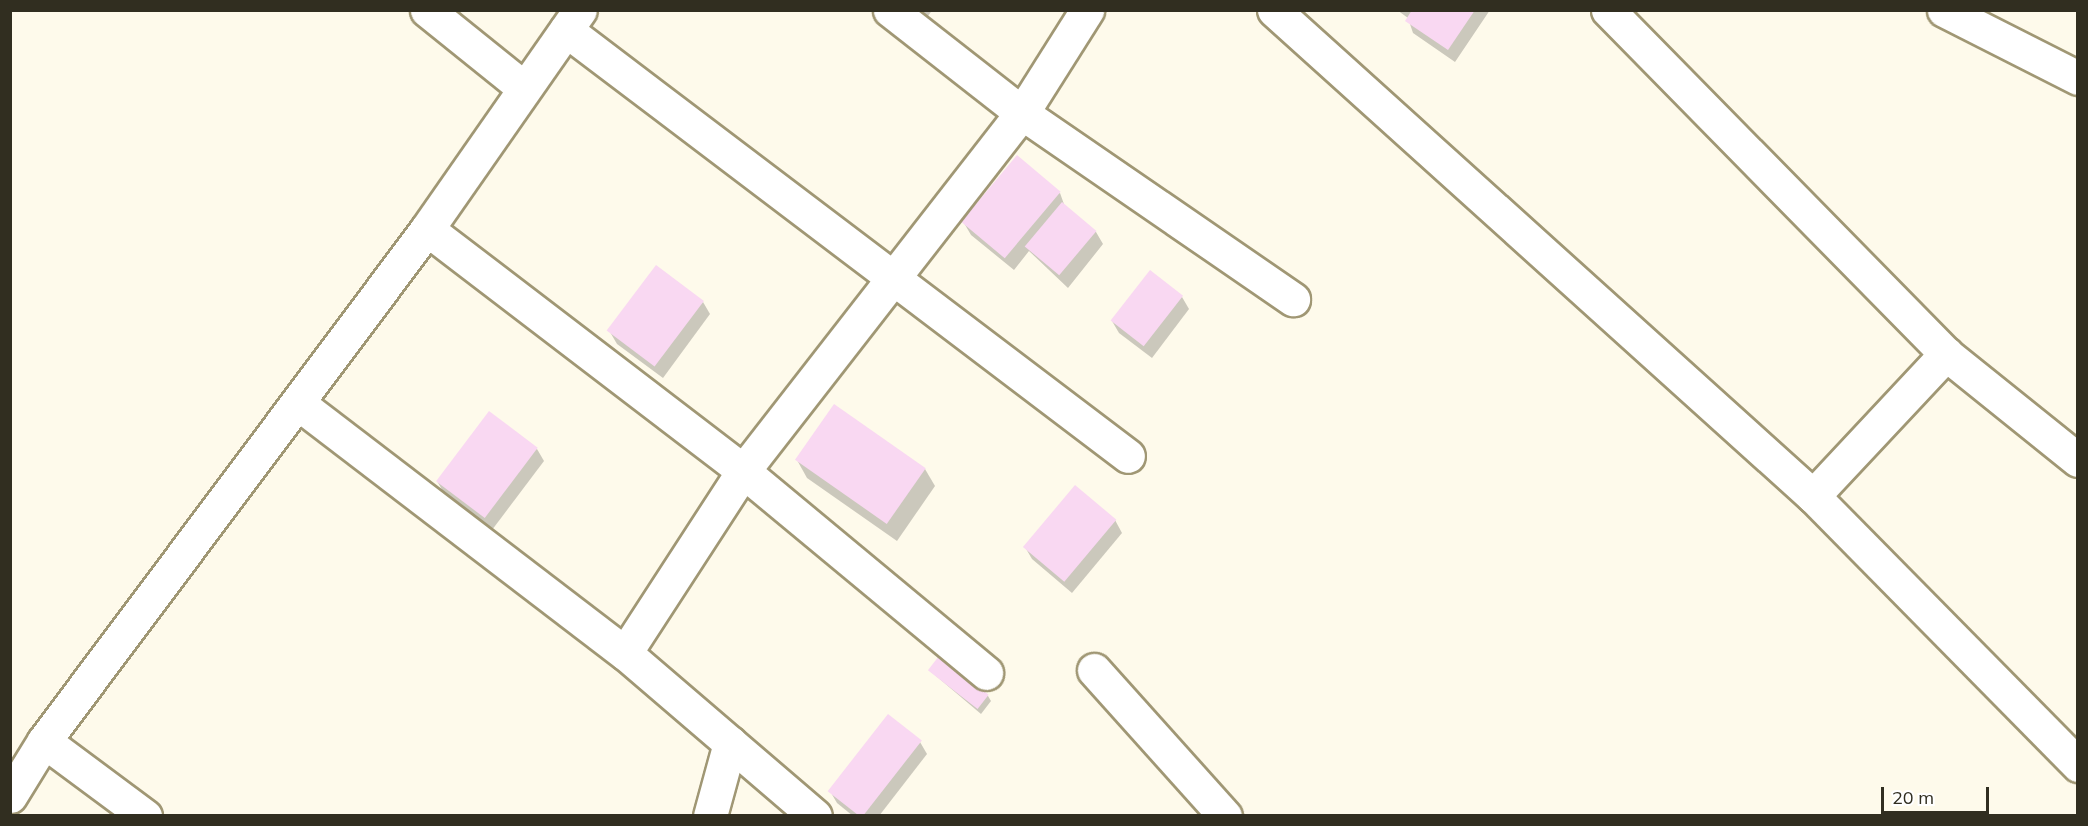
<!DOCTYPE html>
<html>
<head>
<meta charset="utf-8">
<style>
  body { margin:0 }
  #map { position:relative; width:2088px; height:826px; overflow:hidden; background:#fefaeb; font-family:Mulish,sans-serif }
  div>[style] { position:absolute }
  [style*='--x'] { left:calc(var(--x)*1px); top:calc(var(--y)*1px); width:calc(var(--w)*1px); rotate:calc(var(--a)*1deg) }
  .shadow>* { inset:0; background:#0003 }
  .building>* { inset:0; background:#f9d8f2; transform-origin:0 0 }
  .roads { filter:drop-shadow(2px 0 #a09774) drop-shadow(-2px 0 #a09774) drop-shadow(0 2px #a09774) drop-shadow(0 -2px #a09774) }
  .street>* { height:33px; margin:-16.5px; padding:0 16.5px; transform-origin:16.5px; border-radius:16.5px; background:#fff }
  span { translate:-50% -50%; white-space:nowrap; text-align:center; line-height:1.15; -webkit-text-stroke:4.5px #fff; paint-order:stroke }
  .frame { position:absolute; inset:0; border:12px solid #312e20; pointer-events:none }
  .scale { position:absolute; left:1881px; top:787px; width:108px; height:27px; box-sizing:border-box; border:3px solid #312e20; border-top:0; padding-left:8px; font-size:18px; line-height:21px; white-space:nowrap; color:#312e20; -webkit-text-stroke:4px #fff; paint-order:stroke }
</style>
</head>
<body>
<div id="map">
  <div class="shadow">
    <div style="clip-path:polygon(890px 10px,932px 10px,920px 29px)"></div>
    <div style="clip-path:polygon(1397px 10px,1490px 10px,1455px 62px,1413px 33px,1408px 18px)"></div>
    <div style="clip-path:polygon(1060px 193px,1065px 207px,1096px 232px,1103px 244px,1068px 288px,1029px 251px,1014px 270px,971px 235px,964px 223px)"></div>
    <div style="clip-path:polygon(1182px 297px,1189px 309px,1152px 358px,1119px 333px,1112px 321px)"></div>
    <div style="clip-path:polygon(703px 302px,710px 314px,663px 378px,617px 344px,610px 332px)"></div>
    <div style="clip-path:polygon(537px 449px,544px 461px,492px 530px,444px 493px,437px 481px)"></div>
    <div style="clip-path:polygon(797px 460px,925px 469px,935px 486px,897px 541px,807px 478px)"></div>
    <div style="clip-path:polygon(1115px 520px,1122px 533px,1072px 593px,1032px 559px,1025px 547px)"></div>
    <div style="clip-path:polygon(929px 670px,988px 696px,991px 701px,981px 714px)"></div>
    <div style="clip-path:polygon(920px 742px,927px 754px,879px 816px,853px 816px,837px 803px,830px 791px)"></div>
  </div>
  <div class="building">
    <div style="clip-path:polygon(1412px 10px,1475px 10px,1448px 50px,1405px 21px)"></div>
    <div style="left:1017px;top:155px;width:57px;height:87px;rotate:40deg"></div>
    <div style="left:1062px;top:202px;width:45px;height:58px;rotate:40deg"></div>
    <div style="left:656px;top:265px;width:60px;height:82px;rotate:37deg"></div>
    <div style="left:1150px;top:270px;width:42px;height:64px;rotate:38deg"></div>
    <div style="left:834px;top:404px;width:112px;height:68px;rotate:35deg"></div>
    <div style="left:489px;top:411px;width:61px;height:88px;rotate:37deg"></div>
    <div style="left:1075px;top:485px;width:54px;height:81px;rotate:40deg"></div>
    <div style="left:939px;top:656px;width:63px;height:18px;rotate:38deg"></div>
    <div style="left:888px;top:714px;width:43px;height:98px;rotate:38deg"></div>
  </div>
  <div class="roads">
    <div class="street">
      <div style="--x:427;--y:10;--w:124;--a:38.8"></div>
      <div style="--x:890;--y:10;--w:167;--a:38"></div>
      <div style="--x:1022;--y:113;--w:329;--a:34.5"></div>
      <div style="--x:1274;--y:10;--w:726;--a:42.04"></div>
      <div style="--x:1813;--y:496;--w:378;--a:45.4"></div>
      <div style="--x:1608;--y:10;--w:482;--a:45.5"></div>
      <div style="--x:1946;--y:354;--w:169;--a:38.8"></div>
      <div style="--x:1944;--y:10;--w:150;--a:26.9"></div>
      <div style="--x:566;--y:30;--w:705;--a:37.16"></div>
      <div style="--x:427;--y:229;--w:398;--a:37.4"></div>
      <div style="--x:743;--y:471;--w:316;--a:39.7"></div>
      <div style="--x:299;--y:404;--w:410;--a:37.4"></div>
      <div style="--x:625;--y:653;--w:250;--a:40.6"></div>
      <div style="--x:1813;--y:496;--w:195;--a:-46.9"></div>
      <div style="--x:625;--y:653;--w:217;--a:-57"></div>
      <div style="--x:743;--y:471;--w:454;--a:-52.1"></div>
      <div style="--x:1022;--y:113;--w:122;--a:-57.7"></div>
      <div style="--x:1094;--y:670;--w:196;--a:48.1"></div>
      <div style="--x:44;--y:741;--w:126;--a:36.6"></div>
      <div style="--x:10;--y:796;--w:65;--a:-58.3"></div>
      <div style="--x:44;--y:741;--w:639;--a:-53.2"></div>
      <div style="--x:427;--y:229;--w:267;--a:-55.1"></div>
      <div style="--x:710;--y:816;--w:76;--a:-74.7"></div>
    </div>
  </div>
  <div class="frame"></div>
  <div class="scale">20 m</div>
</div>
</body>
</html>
